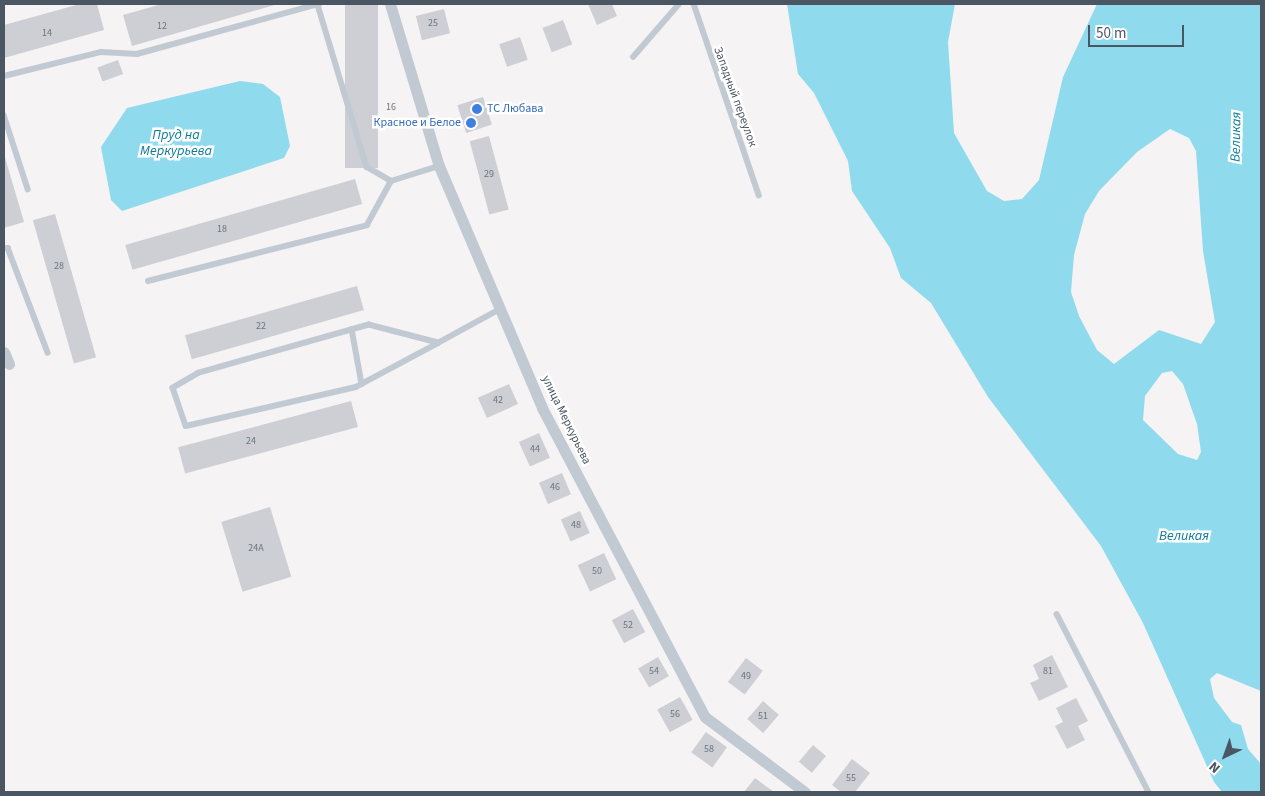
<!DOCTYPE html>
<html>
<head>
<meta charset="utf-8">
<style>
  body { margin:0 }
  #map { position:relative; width:1265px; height:796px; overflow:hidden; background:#f5f3f3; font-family:"Source Sans 3",sans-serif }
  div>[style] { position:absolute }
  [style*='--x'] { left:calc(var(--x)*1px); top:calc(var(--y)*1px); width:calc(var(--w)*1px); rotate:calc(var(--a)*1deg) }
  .water>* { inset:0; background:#90daee }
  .building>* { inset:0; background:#cdcfd5; transform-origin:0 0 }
  .service>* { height:5.5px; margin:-2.75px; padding:0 2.75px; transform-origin:2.75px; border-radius:2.75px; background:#c1cad2 }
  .minor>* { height:11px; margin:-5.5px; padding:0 5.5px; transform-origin:5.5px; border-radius:5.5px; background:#c1cad2 }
  .dots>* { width:14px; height:14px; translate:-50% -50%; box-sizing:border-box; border:2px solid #fff; border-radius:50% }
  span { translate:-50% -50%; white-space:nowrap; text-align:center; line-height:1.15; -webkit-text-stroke:5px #fff; paint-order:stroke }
  .number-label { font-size:10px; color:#6b747e }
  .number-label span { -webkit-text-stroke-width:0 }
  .street-label { font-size:12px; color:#4a5661 }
  .shop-label { font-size:12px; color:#366cbe }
  .left { translate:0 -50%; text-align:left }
  .right { translate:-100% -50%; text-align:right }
  .water-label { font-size:14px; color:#0c7c9b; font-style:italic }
  .frame { position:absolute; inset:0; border:5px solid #4a5661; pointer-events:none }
  .north { position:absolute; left:1200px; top:731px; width:50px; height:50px; -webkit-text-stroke:4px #fff; paint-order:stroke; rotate:222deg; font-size:14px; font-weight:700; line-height:20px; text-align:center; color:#4a5661 }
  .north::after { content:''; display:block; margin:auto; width:18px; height:22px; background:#4a5661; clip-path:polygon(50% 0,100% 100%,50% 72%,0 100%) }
  .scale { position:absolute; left:1088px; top:25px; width:96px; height:22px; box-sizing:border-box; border:2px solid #4a5661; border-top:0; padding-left:6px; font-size:15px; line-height:18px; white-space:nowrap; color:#4a5661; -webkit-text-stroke:4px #fff; paint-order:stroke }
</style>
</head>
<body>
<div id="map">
  <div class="water">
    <div style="clip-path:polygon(evenodd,787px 4px,955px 4px,948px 42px,954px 133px,987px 191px,1004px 201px,1022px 199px,1039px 180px,1063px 77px,1097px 4px,1261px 4px,1261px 691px,1217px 673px,1210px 679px,1214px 698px,1232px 722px,1241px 725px,1248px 749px,1261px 764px,1261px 792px,1222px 792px,1214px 782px,1143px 623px,1101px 546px,988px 397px,931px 303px,901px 278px,890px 248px,852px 191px,848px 161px,814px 93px,798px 74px,787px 4px,1170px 129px,1189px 138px,1196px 151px,1203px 251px,1215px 322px,1201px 344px,1159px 330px,1114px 364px,1097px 350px,1079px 316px,1071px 292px,1074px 255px,1085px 214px,1099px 191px,1137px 152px,1170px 129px,787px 4px,1172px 371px,1183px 384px,1197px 424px,1201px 452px,1197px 460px,1178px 454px,1143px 420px,1145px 396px,1162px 373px,1172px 371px)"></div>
    <div style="clip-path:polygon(240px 81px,263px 84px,280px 97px,290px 146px,284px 158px,122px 211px,111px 200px,101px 147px,127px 108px)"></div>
  </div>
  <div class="building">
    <div style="clip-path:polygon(80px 4px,97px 4px,104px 30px,4px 58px,4px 25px)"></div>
    <div style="clip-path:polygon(162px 4px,278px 4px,132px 46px,123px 15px)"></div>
    <div style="left:345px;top:4px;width:33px;height:164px"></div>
    <div style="clip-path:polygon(588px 4px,612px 4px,617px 16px,597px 25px)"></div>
    <div style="left:444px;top:9px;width:25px;height:29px;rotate:76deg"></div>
    <div style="left:563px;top:20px;width:26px;height:22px;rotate:69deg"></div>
    <div style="left:520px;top:37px;width:24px;height:22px;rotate:71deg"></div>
    <div style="left:118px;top:60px;width:15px;height:22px;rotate:70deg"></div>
    <div style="left:483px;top:97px;width:29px;height:27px;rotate:72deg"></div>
    <div style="left:489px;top:136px;width:76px;height:20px;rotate:75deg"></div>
    <div style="clip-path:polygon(4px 154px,24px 222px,4px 228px)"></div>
    <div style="left:355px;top:179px;width:26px;height:239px;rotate:74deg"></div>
    <div style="left:55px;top:214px;width:149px;height:23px;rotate:74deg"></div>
    <div style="left:357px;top:286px;width:25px;height:179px;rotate:74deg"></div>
    <div style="left:509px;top:384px;width:22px;height:34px;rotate:66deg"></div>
    <div style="left:351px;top:401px;width:27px;height:179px;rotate:75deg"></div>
    <div style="left:539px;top:433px;width:27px;height:22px;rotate:66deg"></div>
    <div style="left:562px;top:473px;width:23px;height:25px;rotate:67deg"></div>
    <div style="left:270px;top:507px;width:73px;height:51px;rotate:73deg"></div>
    <div style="left:580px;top:511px;width:24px;height:21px;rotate:66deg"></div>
    <div style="left:604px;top:553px;width:29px;height:29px;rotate:65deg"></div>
    <div style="left:633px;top:609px;width:26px;height:24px;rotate:62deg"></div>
    <div style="clip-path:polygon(1052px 655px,1068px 687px,1039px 701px,1030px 683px,1039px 679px,1033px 665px)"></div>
    <div style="left:658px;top:657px;width:22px;height:23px;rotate:60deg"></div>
    <div style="left:746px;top:658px;width:21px;height:30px;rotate:37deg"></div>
    <div style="left:680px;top:697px;width:26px;height:26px;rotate:61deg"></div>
    <div style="clip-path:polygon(1076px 698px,1088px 721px,1078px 726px,1085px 740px,1067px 749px,1055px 726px,1063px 722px,1056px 708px)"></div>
    <div style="left:763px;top:701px;width:21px;height:24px;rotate:41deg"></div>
    <div style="left:706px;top:732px;width:26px;height:25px;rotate:36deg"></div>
    <div style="left:813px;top:745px;width:17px;height:22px;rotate:40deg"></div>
    <div style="clip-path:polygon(852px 759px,870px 773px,855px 792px,841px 792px,832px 785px)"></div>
    <div style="clip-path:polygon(755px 778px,774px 792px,744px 792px)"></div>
  </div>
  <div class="service">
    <div style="--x:694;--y:4;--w:202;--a:71.2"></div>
    <div style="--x:318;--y:5;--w:169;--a:73.2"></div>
    <div style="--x:367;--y:167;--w:28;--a:30"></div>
    <div style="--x:633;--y:57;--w:70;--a:-49"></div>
    <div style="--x:4;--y:76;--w:100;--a:-13.9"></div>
    <div style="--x:101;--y:52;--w:36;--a:3"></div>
    <div style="--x:137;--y:54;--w:189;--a:-15.4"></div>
    <div style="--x:4;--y:115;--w:78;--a:72"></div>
    <div style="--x:4;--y:248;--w:4;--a:0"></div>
    <div style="--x:8;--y:248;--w:112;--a:69.1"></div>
    <div style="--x:148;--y:281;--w:226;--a:-14.3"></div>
    <div style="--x:367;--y:225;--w:50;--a:-61.4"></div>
    <div style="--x:391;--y:181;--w:50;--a:-17.4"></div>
    <div style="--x:352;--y:329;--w:56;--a:79.7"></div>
    <div style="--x:438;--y:343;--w:71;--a:-165.4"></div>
    <div style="--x:369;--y:325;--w:177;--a:164.2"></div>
    <div style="--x:199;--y:373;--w:30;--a:150"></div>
    <div style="--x:173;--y:388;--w:40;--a:71.1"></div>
    <div style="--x:186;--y:426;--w:174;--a:-12.9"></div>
    <div style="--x:356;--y:387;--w:93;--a:-28.2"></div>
    <div style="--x:438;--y:343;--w:71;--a:-28.7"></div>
    <div style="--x:1057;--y:614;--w:200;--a:62.7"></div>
  </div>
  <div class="minor">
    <div style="--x:390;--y:4;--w:169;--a:73.2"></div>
    <div style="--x:439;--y:166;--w:263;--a:66.9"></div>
    <div style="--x:542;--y:408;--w:349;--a:62.2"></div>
    <div style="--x:705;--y:717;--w:125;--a:36.9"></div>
    <div style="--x:4;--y:352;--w:13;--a:67"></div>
  </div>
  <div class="dots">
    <div style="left:477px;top:109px;background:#3f7fe0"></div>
    <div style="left:471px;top:123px;background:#3f7fe0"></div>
  </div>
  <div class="number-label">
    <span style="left:433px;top:24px">25</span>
    <span style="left:162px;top:27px">12</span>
    <span style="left:47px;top:34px">14</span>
    <span style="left:391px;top:108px">16</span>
    <span style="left:489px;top:175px">29</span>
    <span style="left:222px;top:230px">18</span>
    <span style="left:59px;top:267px">28</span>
    <span style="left:261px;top:327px">22</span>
    <span style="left:498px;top:401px">42</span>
    <span style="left:251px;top:442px">24</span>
    <span style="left:535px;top:450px">44</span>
    <span style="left:555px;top:488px">46</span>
    <span style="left:576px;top:526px">48</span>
    <span style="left:256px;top:549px">24А</span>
    <span style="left:597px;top:572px">50</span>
    <span style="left:628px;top:626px">52</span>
    <span style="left:654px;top:672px">54</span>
    <span style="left:1048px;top:672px">81</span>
    <span style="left:746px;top:677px">49</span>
    <span style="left:675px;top:715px">56</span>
    <span style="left:763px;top:717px">51</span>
    <span style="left:709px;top:750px">58</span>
    <span style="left:851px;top:779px">55</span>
  </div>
  <div class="street-label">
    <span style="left:735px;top:97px;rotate:70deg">Западный переулок</span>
    <span style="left:566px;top:420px;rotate:64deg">улица Меркурьева</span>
  </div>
  <div class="shop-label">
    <span class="left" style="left:487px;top:109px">ТС Любава</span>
    <span class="right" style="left:461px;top:123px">Красное и Белое</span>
  </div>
  <div class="water-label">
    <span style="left:176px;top:143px">Пруд на<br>Меркурьева</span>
    <span style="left:1236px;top:137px;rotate:-89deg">Великая</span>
    <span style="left:1184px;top:536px">Великая</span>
  </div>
  <div class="frame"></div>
  <div class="north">N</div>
  <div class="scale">50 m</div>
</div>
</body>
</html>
